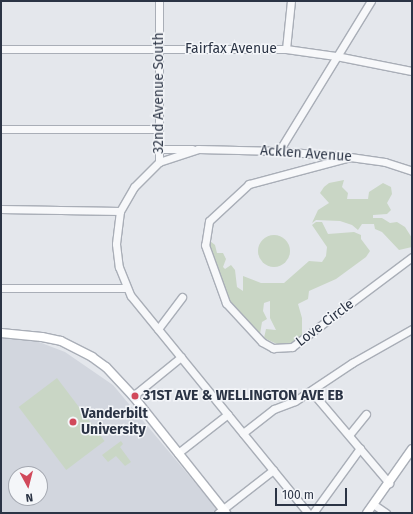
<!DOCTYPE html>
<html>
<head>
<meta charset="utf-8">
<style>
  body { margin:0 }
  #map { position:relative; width:413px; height:514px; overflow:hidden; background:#e4e7ec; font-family:"Fira Sans",sans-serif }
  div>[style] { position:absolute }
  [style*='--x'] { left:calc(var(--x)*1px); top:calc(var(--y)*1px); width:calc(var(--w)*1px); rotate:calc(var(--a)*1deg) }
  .built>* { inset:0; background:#d2d6de }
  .green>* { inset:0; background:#c9d6c5; transform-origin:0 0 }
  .round { border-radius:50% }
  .roads { filter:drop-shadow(1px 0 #a9aeb7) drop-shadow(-1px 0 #a9aeb7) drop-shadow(0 1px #a9aeb7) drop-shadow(0 -1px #a9aeb7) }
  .minor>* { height:7px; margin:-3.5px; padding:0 3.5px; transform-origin:3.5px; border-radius:3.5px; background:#f7f8fa }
  .major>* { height:8px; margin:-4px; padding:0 4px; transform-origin:4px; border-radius:4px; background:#fff }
  .dots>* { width:11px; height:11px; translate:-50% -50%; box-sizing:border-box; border:2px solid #f4f6f9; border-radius:50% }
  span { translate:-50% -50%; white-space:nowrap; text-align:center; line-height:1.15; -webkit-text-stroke:3px #f4f6f9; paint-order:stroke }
  .street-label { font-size:14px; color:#2b3445 }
  .poi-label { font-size:14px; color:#2b3445; font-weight:700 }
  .left { translate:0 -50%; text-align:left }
  .frame { position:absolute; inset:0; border:2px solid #2b3445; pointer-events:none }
  .north { position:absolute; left:8px; top:466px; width:40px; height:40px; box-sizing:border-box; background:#f4f6f9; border:1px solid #a4a8b1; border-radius:50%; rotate:173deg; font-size:11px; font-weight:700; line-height:16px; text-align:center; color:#2b3445 }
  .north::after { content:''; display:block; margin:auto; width:14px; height:18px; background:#d1495b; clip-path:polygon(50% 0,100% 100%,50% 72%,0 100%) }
  .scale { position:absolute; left:275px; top:488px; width:72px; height:18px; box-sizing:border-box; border:2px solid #2b3445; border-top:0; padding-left:5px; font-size:12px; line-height:14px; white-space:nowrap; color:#2b3445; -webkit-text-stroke:3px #f4f6f9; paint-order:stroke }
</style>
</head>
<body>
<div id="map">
  <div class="built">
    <div style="clip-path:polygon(evenodd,1px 337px,39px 342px,65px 352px,113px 385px,217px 509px,212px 513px,1px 513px,1px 337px,16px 474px,40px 474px,40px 498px,16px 498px,16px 474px)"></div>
  </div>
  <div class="green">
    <div style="clip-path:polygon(344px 180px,342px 187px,348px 193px,347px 199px,368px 199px,369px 192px,383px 183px,391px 187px,392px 194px,387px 203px,391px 210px,387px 214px,373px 215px,373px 218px,382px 218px,390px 223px,397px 222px,405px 227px,412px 238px,412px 247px,399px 250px,382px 232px,375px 229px,374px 224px,362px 224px,358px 230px,352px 225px,340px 221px,316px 220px,312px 223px,318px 210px,329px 203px,320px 193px,324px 187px,329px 183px)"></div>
    <div style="clip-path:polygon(316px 222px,322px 222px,328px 234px,354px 232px,361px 235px,361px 239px,370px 251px,366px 257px,336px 279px,309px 291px,308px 299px,298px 304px,302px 318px,302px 337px,291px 345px,279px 345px,264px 338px,266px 329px,276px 330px,270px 318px,270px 301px,264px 303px,263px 311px,267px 319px,262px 322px,260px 334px,224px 296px,207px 246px,210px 241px,215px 245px,217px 253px,223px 253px,226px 259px,223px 267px,225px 269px,231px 265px,235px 270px,237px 287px,243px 291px,243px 276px,261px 283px,284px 283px,309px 261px,322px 262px,326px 256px,327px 247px,312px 225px)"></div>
    <div class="round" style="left:258px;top:235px;width:32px;height:32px"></div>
    <div style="left:57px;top:378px;width:79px;height:48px;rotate:53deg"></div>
    <div style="clip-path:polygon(121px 441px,123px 444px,120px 447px,131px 462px,125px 466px,116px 456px,108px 462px,102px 455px)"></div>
  </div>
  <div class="roads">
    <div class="minor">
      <div style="--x:159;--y:1;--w:161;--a:90"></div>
      <div style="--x:159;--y:162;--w:35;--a:135"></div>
      <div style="--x:134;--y:187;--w:28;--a:120"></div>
      <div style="--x:120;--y:211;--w:33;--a:97"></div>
      <div style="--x:116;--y:244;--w:23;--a:83"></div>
      <div style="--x:119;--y:267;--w:31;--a:68"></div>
      <div style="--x:131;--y:296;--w:280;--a:50.8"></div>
      <div style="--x:1;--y:49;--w:285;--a:0"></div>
      <div style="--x:286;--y:49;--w:50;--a:8"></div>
      <div style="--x:336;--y:56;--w:77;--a:11.2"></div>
      <div style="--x:286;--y:49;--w:48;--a:-84.1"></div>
      <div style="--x:1;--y:129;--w:156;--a:0"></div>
      <div style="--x:158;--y:149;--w:34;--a:0"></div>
      <div style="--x:279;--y:151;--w:176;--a:-58.5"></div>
      <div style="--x:350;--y:157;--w:105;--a:165"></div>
      <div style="--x:249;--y:184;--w:54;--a:137.2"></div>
      <div style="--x:209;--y:221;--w:24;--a:99"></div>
      <div style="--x:205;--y:245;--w:62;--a:70.1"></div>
      <div style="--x:226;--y:303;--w:53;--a:47.3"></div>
      <div style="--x:262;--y:342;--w:13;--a:29"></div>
      <div style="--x:273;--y:348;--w:19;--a:-3"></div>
      <div style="--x:292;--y:347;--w:150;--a:-36.9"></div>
      <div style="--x:159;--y:162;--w:41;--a:-18.4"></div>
      <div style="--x:198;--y:149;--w:81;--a:1.4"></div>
      <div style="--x:279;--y:151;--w:71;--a:4.8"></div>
      <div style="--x:350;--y:157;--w:35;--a:8"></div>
      <div style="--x:385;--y:162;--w:28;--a:18"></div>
      <div style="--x:1;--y:209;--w:119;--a:1"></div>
      <div style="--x:1;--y:288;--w:125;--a:0"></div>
      <div style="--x:158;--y:329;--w:40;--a:-53"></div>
      <div style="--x:311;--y:391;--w:121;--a:49.7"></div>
      <div style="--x:133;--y:396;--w:62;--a:-39.1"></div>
      <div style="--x:243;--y:433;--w:39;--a:-38"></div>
      <div style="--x:274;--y:409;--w:22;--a:-21"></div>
      <div style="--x:295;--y:401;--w:69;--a:-33.7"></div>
      <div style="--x:352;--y:363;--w:69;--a:-29.5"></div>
      <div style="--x:349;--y:435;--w:27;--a:-51"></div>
      <div style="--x:178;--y:453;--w:63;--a:-38"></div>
      <div style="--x:373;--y:504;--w:16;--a:35"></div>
      <div style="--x:218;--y:513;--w:70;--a:-38"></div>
      <div style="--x:313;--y:513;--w:80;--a:-54.1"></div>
    </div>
    <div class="major">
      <div style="--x:1;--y:333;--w:41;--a:5.6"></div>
      <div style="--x:42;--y:337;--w:19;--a:12"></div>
      <div style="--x:61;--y:341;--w:35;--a:27"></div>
      <div style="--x:92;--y:357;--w:17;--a:36"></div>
      <div style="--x:106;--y:367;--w:40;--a:47"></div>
      <div style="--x:133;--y:396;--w:149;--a:51.5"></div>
      <div style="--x:367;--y:513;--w:78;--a:-54.9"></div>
    </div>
  </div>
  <div class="dots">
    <div style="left:135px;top:396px;background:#d1495b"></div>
    <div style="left:73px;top:422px;background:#d1495b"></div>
  </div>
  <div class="street-label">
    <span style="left:231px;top:49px">Fairfax Avenue</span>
    <span style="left:159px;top:93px;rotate:-90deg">32nd Avenue South</span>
    <span style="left:306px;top:154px;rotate:4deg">Acklen Avenue</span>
    <span style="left:325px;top:323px;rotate:-37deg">Love Circle</span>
  </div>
  <div class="poi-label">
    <span class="left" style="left:143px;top:396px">31ST AVE &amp; WELLINGTON AVE EB</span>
    <span class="left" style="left:81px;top:422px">Vanderbilt<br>University</span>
  </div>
  <div class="frame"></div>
  <div class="north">N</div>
  <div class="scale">100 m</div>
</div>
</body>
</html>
